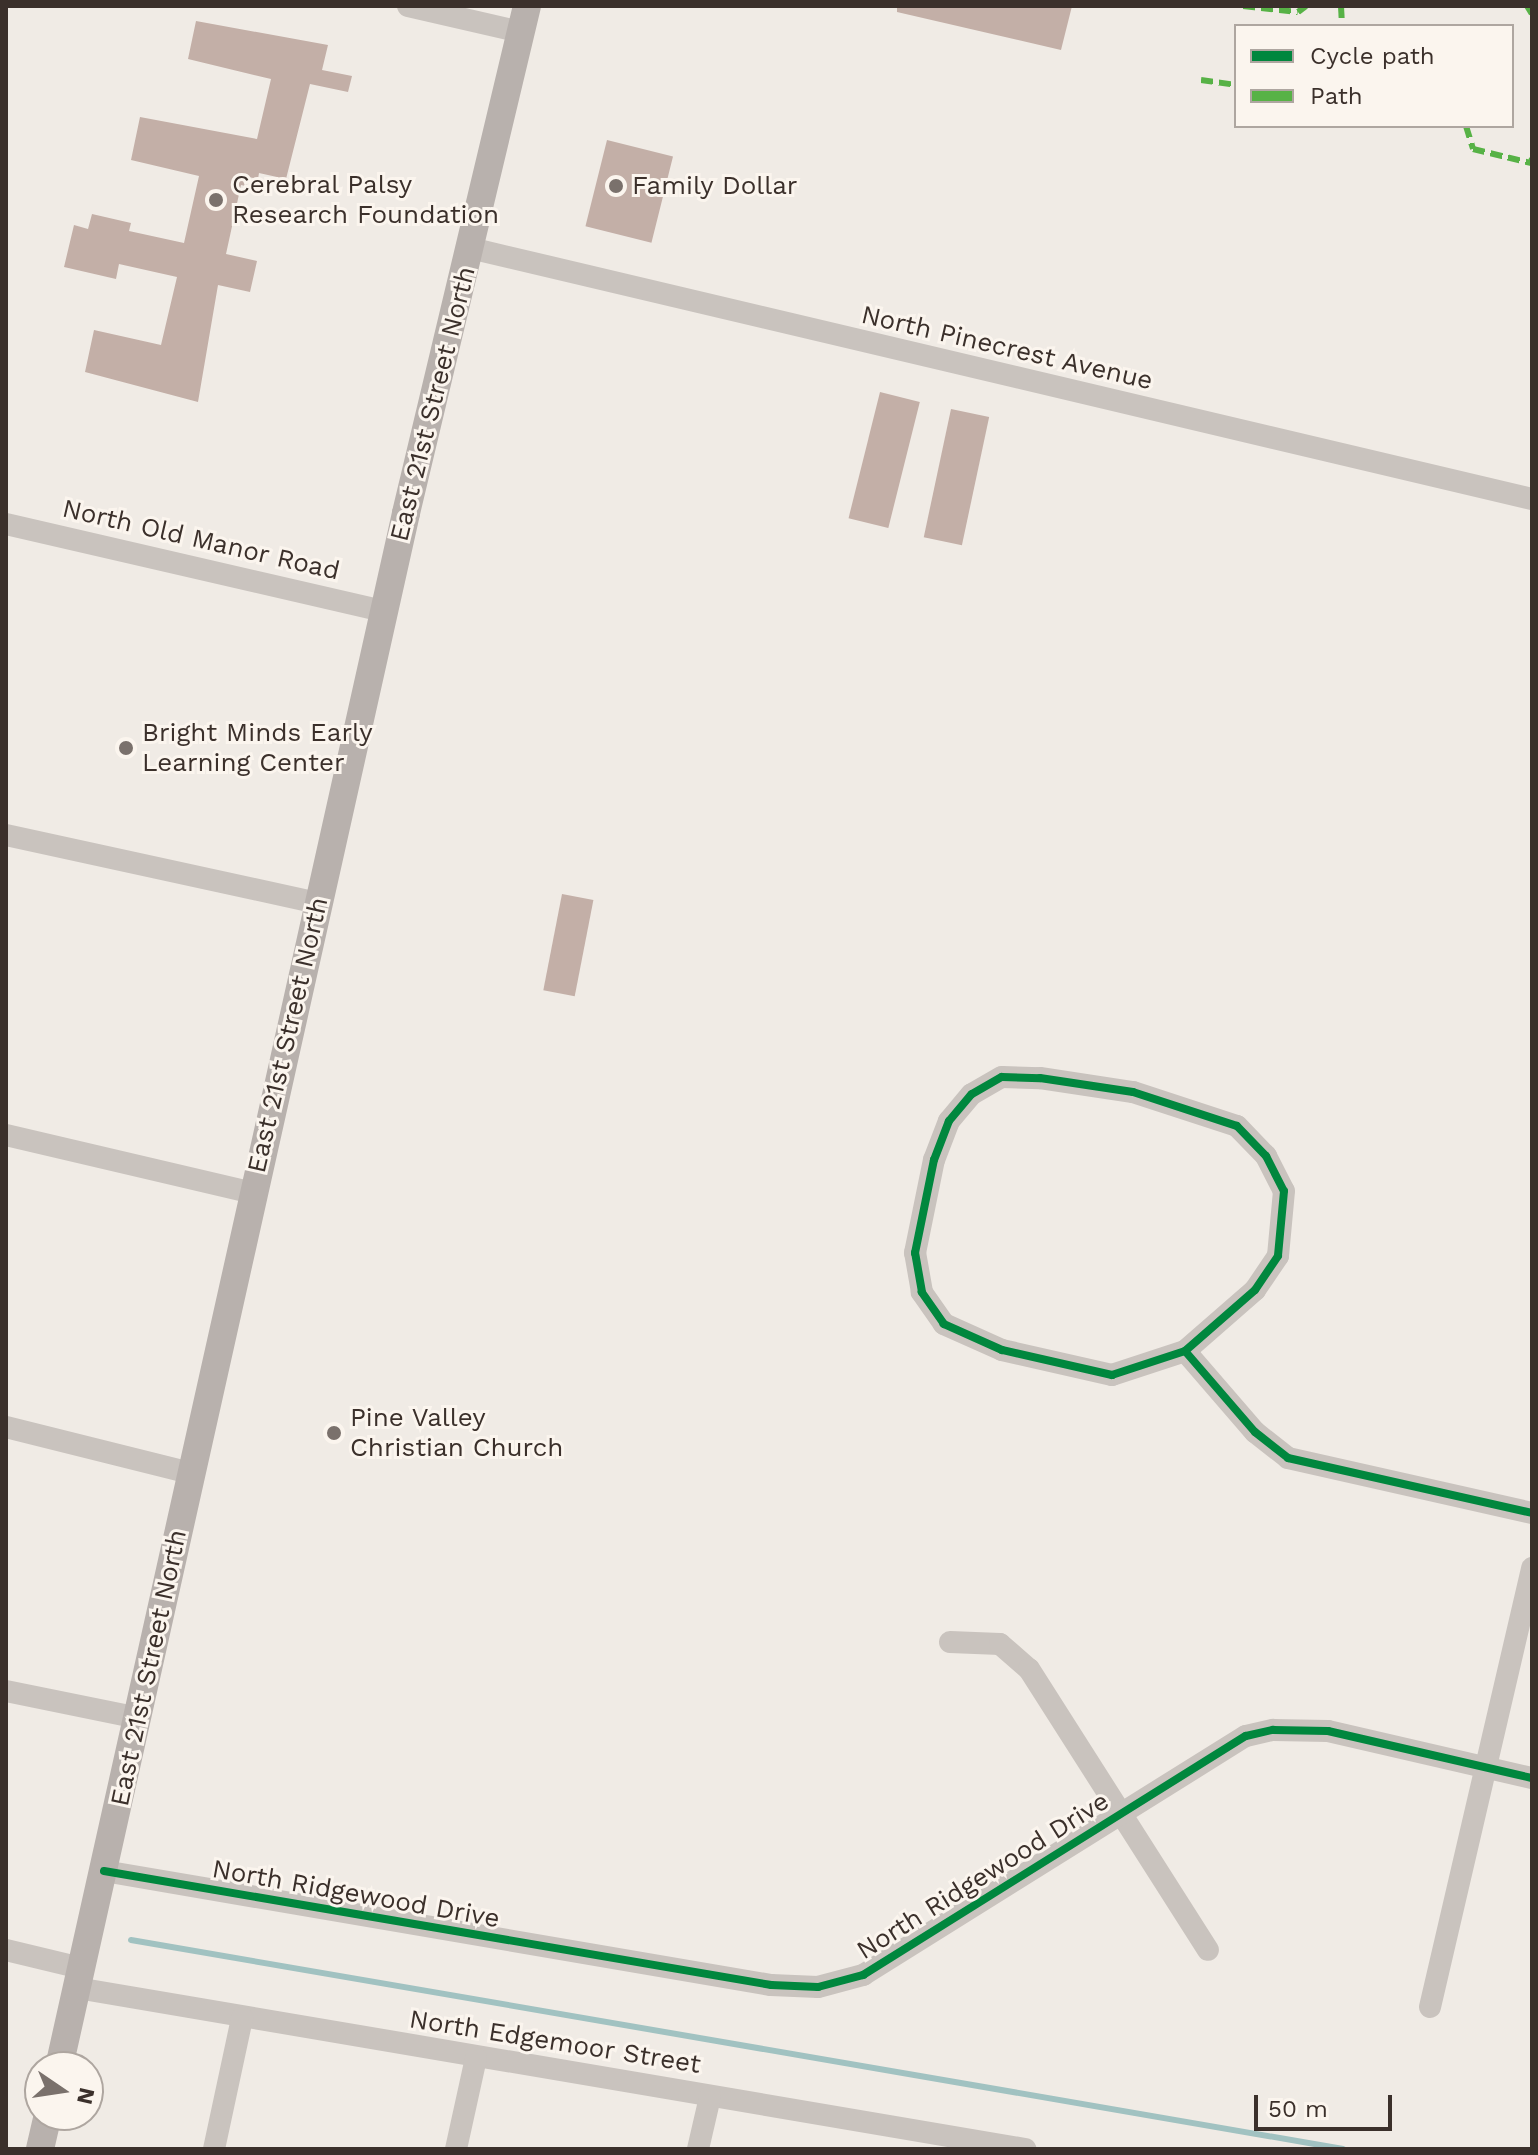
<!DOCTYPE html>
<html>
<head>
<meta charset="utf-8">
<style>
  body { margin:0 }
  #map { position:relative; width:1538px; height:2155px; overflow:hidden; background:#f0ebe5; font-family:"Work Sans",sans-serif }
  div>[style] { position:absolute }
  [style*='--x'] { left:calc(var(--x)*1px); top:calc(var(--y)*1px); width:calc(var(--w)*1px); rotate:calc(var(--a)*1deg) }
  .stream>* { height:6px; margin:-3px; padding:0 3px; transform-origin:3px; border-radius:3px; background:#a1c2c1 }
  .building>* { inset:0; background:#c3afa7; transform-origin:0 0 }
  .minor>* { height:22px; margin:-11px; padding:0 11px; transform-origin:11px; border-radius:11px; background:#c9c3be }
  .major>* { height:28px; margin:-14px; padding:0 14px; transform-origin:14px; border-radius:14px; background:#b8b1ad }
  .quiet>* { height:6px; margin-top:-3px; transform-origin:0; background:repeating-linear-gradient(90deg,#57b246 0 12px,transparent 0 18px) }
  .cycleway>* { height:8px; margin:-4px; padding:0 4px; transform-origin:4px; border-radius:4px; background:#00873e }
  .dots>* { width:22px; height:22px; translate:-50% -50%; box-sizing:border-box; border:4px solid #fbf5ee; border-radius:50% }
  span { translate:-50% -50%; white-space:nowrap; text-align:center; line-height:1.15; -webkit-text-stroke:6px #fbf5ee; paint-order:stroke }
  .poi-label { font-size:26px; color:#3b302b }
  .left { translate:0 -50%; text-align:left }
  .street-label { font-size:26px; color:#3b302b }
  .frame { position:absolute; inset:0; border:8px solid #3b302b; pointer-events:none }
  .legend { position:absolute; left:1234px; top:24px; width:280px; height:104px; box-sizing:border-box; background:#fbf5ee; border:2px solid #aea6a0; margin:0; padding:10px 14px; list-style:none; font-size:24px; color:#3b302b }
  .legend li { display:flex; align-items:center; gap:16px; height:40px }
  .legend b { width:40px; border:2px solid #aea6a0 }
  .north { position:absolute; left:24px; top:2051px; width:80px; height:80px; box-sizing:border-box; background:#fbf5ee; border:2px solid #aea6a0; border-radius:50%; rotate:103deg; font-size:22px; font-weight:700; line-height:32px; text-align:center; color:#3b302b }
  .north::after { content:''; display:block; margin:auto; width:28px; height:36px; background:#7a716c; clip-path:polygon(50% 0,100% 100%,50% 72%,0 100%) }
  .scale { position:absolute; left:1254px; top:2095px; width:138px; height:36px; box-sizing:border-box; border:4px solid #3b302b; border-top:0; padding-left:10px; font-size:24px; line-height:28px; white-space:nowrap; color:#3b302b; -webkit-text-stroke:6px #fbf5ee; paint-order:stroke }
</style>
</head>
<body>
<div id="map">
  <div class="stream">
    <div style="--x:131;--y:1940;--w:1230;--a:9.78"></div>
  </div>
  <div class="building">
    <div style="clip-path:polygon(897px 6px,1072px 6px,1061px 50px,897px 12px)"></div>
    <div style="clip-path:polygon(196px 21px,328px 45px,322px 70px,352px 76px,348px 92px,310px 84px,286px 179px,259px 173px,258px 179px,248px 177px,246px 186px,241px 185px,226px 254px,257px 261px,250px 292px,218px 285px,198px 402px,85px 372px,94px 330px,161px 345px,177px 277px,119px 264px,116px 279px,64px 267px,74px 225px,88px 229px,92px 214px,131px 223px,129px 231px,184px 243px,199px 176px,131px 160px,140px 117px,257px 139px,271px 79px,188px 59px)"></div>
    <div style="left:607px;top:140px;width:68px;height:89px;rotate:14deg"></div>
    <div style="left:880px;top:392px;width:41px;height:130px;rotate:14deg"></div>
    <div style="left:951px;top:409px;width:39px;height:131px;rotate:12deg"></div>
    <div style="left:562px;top:894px;width:32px;height:98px;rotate:11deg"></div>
  </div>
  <div class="minor">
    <div style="--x:408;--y:6;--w:116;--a:13"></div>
    <div style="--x:470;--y:248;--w:1091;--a:13.3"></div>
    <div style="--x:6;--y:524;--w:388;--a:13"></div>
    <div style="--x:6;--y:835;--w:319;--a:12.3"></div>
    <div style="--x:6;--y:1135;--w:254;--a:13.2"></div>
    <div style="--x:1185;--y:1351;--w:77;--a:161.8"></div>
    <div style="--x:1112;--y:1375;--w:113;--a:-167.2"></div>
    <div style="--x:1002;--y:1350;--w:64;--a:-155.9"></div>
    <div style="--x:944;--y:1324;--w:39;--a:-125"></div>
    <div style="--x:922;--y:1292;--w:40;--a:-100"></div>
    <div style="--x:915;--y:1253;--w:95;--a:-78.5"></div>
    <div style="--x:934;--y:1160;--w:42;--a:-69"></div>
    <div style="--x:949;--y:1121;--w:35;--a:-50"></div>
    <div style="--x:972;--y:1094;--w:34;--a:-30"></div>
    <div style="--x:1002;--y:1077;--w:38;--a:2"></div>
    <div style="--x:1040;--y:1078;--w:94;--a:8.6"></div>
    <div style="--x:1133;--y:1092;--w:109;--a:18.1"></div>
    <div style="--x:1237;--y:1126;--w:42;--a:46"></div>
    <div style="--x:1266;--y:1156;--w:39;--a:63"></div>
    <div style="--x:1284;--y:1191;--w:65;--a:95.3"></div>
    <div style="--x:1278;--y:1256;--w:41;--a:124.1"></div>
    <div style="--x:1255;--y:1290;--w:93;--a:138.9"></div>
    <div style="--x:1185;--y:1351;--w:107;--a:49.2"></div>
    <div style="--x:1255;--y:1432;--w:42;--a:38.2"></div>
    <div style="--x:1288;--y:1458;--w:250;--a:12.7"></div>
    <div style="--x:6;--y:1427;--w:191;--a:14"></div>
    <div style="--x:950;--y:1642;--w:50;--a:2.3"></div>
    <div style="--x:1000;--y:1644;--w:38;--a:41"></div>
    <div style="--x:1029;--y:1669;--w:333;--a:57.5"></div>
    <div style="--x:6;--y:1691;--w:136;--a:11.5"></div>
    <div style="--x:104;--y:1871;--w:677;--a:9.7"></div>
    <div style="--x:771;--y:1985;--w:47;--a:2.4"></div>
    <div style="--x:818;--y:1987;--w:47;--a:-14.9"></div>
    <div style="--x:863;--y:1975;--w:451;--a:-32"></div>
    <div style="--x:1246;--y:1736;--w:28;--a:-13"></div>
    <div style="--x:1273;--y:1730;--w:55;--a:1"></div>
    <div style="--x:1328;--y:1731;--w:209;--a:13"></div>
    <div style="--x:6;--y:1950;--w:77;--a:13.5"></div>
    <div style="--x:77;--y:1988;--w:962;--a:9.64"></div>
    <div style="--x:1430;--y:2007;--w:451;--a:-76.9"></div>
    <div style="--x:214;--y:2149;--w:134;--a:-77.9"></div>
    <div style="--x:456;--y:2149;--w:93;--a:-77.6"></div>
    <div style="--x:698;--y:2149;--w:53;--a:-77"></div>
  </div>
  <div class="major">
    <div style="--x:59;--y:2067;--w:1592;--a:-77.41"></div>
    <div style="--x:406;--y:513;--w:521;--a:-76.58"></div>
    <div style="--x:40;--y:2149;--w:35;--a:-77"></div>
  </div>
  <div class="quiet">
    <div style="--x:1243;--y:6;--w:55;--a:6.2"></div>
    <div style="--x:1298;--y:12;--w:10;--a:-37"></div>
    <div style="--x:1341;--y:6;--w:20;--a:87"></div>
    <div style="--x:1527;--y:6;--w:9;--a:58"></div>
    <div style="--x:1201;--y:80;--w:35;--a:8"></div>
    <div style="--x:1466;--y:126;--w:24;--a:73"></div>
    <div style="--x:1473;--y:149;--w:60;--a:13.6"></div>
    <div style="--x:1531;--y:163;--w:5;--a:-79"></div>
  </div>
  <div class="cycleway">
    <div style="--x:1185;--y:1351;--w:77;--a:161.8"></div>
    <div style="--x:1112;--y:1375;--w:113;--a:-167.2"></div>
    <div style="--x:1002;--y:1350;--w:64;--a:-155.9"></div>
    <div style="--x:944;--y:1324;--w:39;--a:-125"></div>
    <div style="--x:922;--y:1292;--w:40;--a:-100"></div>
    <div style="--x:915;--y:1253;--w:95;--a:-78.5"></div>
    <div style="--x:934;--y:1160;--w:42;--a:-69"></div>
    <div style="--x:949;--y:1121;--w:35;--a:-50"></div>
    <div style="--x:972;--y:1094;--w:34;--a:-30"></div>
    <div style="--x:1002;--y:1077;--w:38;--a:2"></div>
    <div style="--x:1040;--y:1078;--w:94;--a:8.6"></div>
    <div style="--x:1133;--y:1092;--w:109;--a:18.1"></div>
    <div style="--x:1237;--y:1126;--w:42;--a:46"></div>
    <div style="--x:1266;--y:1156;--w:39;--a:63"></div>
    <div style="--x:1284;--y:1191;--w:65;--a:95.3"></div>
    <div style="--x:1278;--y:1256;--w:41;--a:124.1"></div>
    <div style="--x:1255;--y:1290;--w:93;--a:138.9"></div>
    <div style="--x:1185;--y:1351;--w:107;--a:49.2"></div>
    <div style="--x:1255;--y:1432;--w:42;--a:38.2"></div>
    <div style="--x:1288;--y:1458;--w:250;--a:12.7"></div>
    <div style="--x:104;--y:1871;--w:677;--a:9.7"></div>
    <div style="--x:771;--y:1985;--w:47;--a:2.4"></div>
    <div style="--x:818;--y:1987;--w:47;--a:-14.9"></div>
    <div style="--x:863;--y:1975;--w:451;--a:-32"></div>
    <div style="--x:1246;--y:1736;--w:28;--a:-13"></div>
    <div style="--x:1273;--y:1730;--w:55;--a:1"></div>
    <div style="--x:1328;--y:1731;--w:209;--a:13"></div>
  </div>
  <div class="dots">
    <div style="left:616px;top:186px;background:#7a716c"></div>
    <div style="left:216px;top:200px;background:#7a716c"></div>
    <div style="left:126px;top:748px;background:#7a716c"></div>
    <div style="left:334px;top:1433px;background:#7a716c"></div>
  </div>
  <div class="poi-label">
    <span class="left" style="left:232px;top:200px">Cerebral Palsy<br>Research Foundation</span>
    <span class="left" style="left:632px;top:186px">Family Dollar</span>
    <span class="left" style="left:142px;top:748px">Bright Minds Early<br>Learning Center</span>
    <span class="left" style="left:350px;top:1433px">Pine Valley<br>Christian Church</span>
  </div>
  <div class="street-label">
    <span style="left:1007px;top:348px;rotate:13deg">North Pinecrest Avenue</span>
    <span style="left:433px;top:404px;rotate:-76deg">East 21st Street North</span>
    <span style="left:201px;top:540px;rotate:13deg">North Old Manor Road</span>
    <span style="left:288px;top:1035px;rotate:-77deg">East 21st Street North</span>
    <span style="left:149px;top:1668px;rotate:-78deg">East 21st Street North</span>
    <span style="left:983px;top:1876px;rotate:-32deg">North Ridgewood Drive</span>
    <span style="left:356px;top:1894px;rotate:10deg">North Ridgewood Drive</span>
    <span style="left:555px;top:2042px;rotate:9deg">North Edgemoor Street</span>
  </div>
  <div class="frame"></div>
  <ul class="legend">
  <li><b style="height:10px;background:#00873e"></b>Cycle path</li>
  <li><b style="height:10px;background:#57b246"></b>Path</li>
  </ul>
  <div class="north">N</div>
  <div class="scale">50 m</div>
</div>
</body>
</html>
